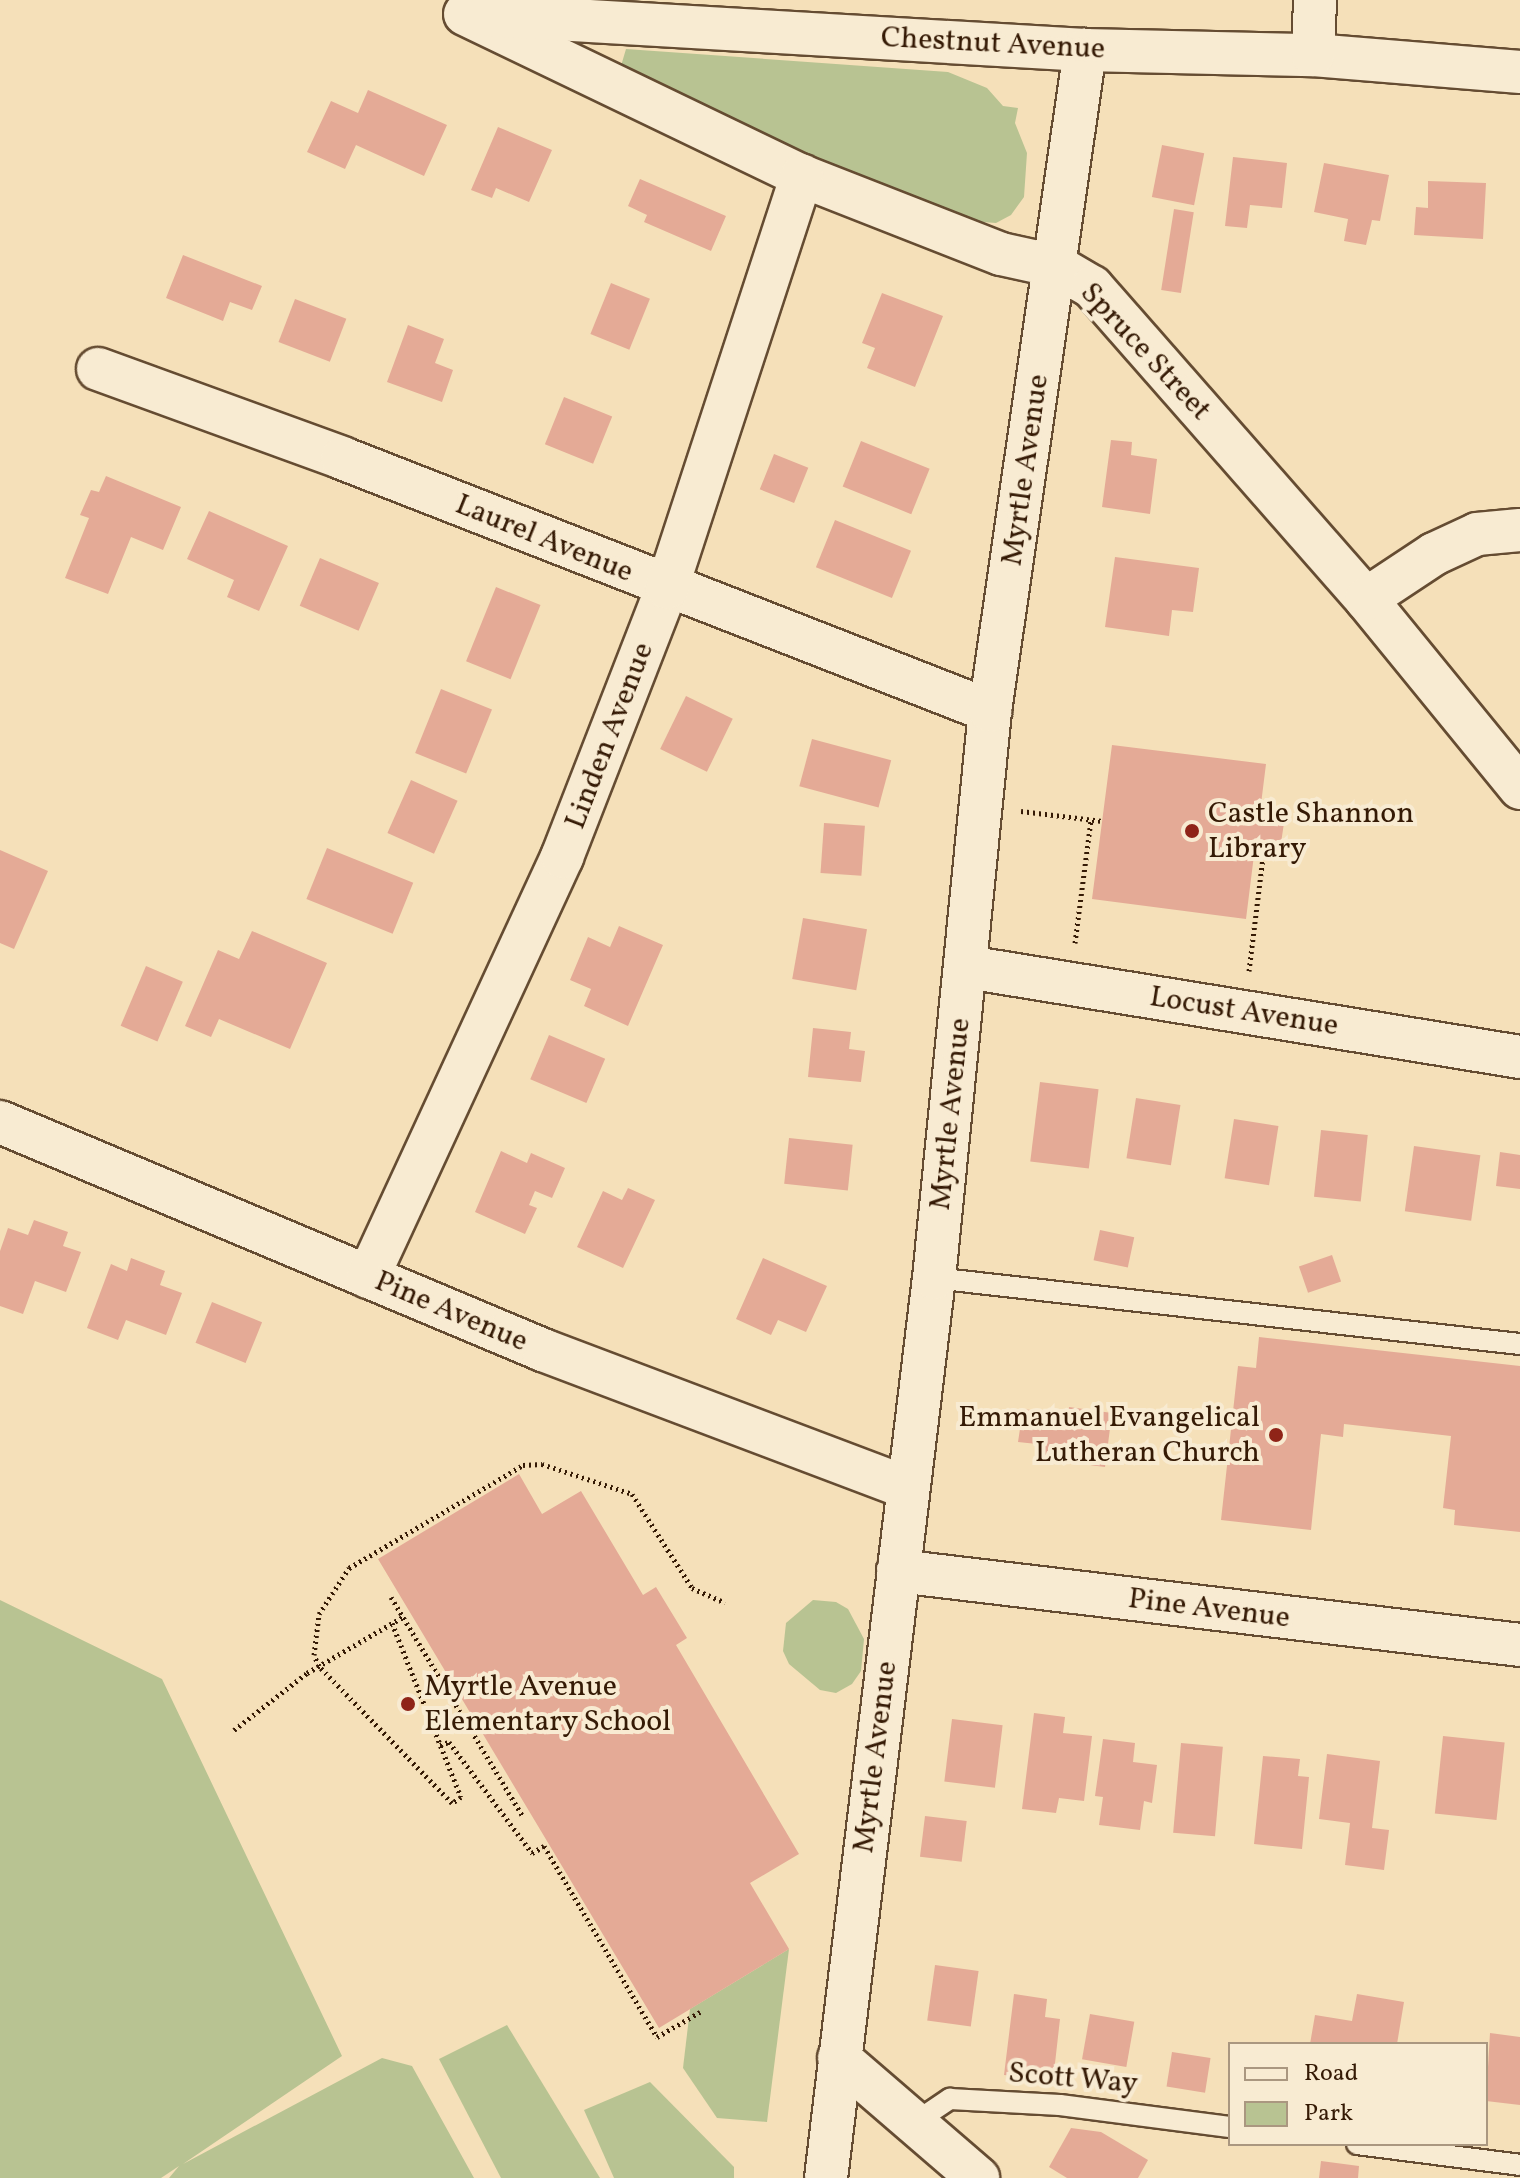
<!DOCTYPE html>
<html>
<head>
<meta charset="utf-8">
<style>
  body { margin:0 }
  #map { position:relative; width:1520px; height:2178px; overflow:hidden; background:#f5e0b9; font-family:Vollkorn,serif }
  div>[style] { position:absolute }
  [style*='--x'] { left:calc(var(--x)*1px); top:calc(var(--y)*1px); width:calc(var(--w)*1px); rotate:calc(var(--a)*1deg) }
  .green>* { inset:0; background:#b8c392 }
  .building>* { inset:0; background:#e4aa96; transform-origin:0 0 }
  .path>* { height:5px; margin-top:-2.5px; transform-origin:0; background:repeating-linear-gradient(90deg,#351a05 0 2px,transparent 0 6px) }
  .roads { filter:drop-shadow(2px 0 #654c32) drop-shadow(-2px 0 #654c32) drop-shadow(0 2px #654c32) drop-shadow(0 -2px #654c32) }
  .service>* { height:20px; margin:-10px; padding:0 10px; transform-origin:10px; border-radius:10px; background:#f8ebd2 }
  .minor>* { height:42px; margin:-21px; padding:0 21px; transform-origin:21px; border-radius:21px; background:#f8ebd2 }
  .dots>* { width:22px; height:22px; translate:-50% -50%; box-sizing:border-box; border:4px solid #f8ebd2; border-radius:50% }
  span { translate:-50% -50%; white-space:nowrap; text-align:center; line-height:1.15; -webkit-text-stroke:8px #f8ebd2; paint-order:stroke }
  .street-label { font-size:30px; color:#351a05 }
  .poi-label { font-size:30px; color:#351a05 }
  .left { translate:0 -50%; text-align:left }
  .right { translate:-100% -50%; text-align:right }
  .legend { position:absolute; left:1228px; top:2042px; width:260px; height:104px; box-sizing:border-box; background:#f8ebd2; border:2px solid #aa9780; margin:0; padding:10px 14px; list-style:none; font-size:24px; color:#351a05 }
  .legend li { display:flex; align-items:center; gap:16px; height:40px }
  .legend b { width:40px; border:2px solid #aa9780 }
</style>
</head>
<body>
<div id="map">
  <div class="green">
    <div style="clip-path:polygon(626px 49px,948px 72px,987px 88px,1003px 106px,1018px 108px,1015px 123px,1027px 153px,1024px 197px,1011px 215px,996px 223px,969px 221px,618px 76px)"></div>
    <div style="clip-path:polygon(0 1600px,162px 1679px,342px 2056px,183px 2164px,382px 2058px,412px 2066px,474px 2178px,169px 2178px,179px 2166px,161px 2178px,0 2178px)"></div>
    <div style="clip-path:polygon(813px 1600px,836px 1602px,848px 1609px,864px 1639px,861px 1671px,852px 1684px,836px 1693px,820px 1690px,789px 1664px,783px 1651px,786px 1623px)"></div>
    <div style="clip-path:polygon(789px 1949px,767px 2122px,717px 2118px,683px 2068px,690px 2009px)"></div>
    <div style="clip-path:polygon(507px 2025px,600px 2178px,501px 2178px,439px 2059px)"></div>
    <div style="clip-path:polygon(650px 2082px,734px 2167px,734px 2178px,614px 2178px,584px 2110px)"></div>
  </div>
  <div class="building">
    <div style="clip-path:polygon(368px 90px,447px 125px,424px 176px,356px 145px,345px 169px,307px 152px,331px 101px,358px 113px)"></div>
    <div style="clip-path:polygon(498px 127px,552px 150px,529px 202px,496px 188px,492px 198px,471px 190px)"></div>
    <div style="left:1162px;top:145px;width:43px;height:53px;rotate:11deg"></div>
    <div style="clip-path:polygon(1233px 157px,1287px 163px,1282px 208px,1250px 205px,1247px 228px,1225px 226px)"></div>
    <div style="clip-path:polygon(1324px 163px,1389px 175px,1380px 221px,1372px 220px,1366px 245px,1344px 241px,1348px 219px,1314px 212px)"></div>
    <div style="clip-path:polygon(640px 179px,726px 216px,711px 251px,644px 222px,647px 215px,628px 206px)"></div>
    <div style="clip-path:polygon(1428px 181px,1486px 183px,1483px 239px,1414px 235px,1416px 207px,1428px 208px)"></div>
    <div style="left:1174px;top:209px;width:20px;height:82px;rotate:9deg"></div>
    <div style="clip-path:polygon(183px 255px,262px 286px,252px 310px,230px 302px,223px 321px,166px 298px)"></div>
    <div style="left:611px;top:283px;width:42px;height:55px;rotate:22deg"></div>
    <div style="clip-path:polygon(882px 293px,943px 316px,915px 387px,867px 368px,875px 348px,862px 343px)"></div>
    <div style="left:295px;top:299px;width:55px;height:46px;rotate:21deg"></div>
    <div style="clip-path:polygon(408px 325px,444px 339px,435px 363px,453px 370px,442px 402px,387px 382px)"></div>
    <div style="left:564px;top:397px;width:52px;height:51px;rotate:22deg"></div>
    <div style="clip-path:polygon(1111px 440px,1132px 442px,1131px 455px,1157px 459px,1150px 514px,1102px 507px)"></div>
    <div style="left:861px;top:441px;width:74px;height:49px;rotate:22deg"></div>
    <div style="left:774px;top:454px;width:37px;height:38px;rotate:22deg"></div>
    <div style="clip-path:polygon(106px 476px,181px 507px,163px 550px,131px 537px,108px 594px,65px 578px,89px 518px,80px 515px,91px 490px,99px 492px)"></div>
    <div style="clip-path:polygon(209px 511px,288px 546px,259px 611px,227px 597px,234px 580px,187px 559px)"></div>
    <div style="left:835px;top:520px;width:82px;height:51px;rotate:22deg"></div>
    <div style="clip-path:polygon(1115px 557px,1199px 568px,1193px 612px,1172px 610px,1169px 636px,1105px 627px)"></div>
    <div style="left:320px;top:558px;width:64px;height:52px;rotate:23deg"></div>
    <div style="left:496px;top:587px;width:48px;height:80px;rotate:22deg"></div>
    <div style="left:441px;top:689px;width:55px;height:69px;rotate:22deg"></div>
    <div style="left:686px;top:696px;width:52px;height:59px;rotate:26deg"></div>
    <div style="left:812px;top:739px;width:82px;height:49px;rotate:15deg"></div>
    <div style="clip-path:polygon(1112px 745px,1266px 764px,1259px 820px,1284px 823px,1281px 843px,1256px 839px,1246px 919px,1092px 899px)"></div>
    <div style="left:411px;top:780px;width:51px;height:58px;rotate:24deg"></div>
    <div style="left:824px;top:823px;width:41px;height:50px;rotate:4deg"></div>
    <div style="left:327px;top:848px;width:93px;height:55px;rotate:22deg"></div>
    <div style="clip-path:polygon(0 850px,48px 871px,14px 949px,0 943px)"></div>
    <div style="left:803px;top:918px;width:65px;height:62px;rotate:10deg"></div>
    <div style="clip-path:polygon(619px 926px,663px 945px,628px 1026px,584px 1006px,591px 989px,570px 980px,588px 937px,610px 947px)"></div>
    <div style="clip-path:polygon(252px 931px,327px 963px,290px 1049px,219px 1019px,211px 1037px,185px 1026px,218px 950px,239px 959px)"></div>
    <div style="left:146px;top:966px;width:40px;height:65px;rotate:23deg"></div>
    <div style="clip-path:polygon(813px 1028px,851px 1032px,849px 1049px,865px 1051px,861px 1082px,808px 1077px)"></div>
    <div style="left:549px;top:1035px;width:61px;height:48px;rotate:23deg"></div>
    <div style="left:1040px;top:1082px;width:59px;height:80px;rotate:7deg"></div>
    <div style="left:1136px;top:1098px;width:45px;height:61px;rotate:9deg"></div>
    <div style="left:1234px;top:1119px;width:45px;height:60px;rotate:9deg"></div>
    <div style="left:1321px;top:1130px;width:47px;height:67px;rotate:6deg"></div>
    <div style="left:789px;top:1138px;width:64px;height:46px;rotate:6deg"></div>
    <div style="left:1414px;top:1146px;width:67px;height:66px;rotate:8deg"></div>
    <div style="clip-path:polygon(501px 1151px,527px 1163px,531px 1153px,565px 1168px,552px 1198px,535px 1191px,529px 1205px,537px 1208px,525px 1234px,475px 1212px)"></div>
    <div style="clip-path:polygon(1500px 1152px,1520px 1155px,1520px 1189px,1496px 1186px)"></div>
    <div style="clip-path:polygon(628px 1188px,655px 1200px,623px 1268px,577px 1247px,603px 1191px,622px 1200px)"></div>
    <div style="clip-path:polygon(34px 1220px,68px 1232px,63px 1246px,81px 1252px,66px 1292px,35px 1281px,23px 1314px,0 1306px,0 1251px,8px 1228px,28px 1235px)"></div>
    <div style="left:1100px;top:1230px;width:35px;height:31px;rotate:12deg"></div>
    <div style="left:1332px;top:1255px;width:28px;height:35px;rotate:71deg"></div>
    <div style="clip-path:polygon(131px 1258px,165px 1271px,160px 1285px,182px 1293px,166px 1335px,126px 1320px,118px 1340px,87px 1328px,111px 1264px,127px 1271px)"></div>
    <div style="clip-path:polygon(763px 1258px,827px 1286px,806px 1332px,778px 1320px,771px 1335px,736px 1319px)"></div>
    <div style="left:212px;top:1302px;width:54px;height:44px;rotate:22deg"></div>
    <div style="clip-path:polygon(1259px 1337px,1520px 1366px,1520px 1532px,1454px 1525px,1455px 1510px,1443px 1508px,1451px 1436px,1344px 1424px,1343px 1437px,1321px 1434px,1311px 1530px,1221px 1520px,1238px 1366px,1256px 1368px)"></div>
    <div style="clip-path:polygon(1069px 1407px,1112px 1413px,1105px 1467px,1035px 1458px,1037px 1444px,1018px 1442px,1023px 1409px,1068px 1415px)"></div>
    <div style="clip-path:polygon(519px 1474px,542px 1514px,581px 1491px,643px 1595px,656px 1587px,687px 1638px,676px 1645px,799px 1854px,750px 1883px,789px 1949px,659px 2028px,378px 1559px)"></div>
    <div style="clip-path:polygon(1034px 1713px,1065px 1717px,1063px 1733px,1092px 1736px,1084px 1801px,1059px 1798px,1056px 1813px,1022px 1809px)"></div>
    <div style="left:952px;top:1719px;width:51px;height:63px;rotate:7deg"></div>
    <div style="left:1443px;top:1736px;width:62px;height:78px;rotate:6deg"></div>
    <div style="clip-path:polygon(1103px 1739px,1135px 1743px,1133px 1762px,1157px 1765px,1152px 1803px,1144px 1801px,1140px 1830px,1099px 1825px,1103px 1797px,1095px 1796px)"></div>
    <div style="left:1181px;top:1743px;width:42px;height:90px;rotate:5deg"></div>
    <div style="clip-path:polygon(1327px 1754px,1380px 1761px,1372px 1828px,1389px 1830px,1384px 1870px,1345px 1865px,1350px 1823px,1319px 1819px)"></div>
    <div style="clip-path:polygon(1263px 1756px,1300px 1759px,1298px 1776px,1309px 1777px,1302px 1849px,1254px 1844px)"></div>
    <div style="left:925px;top:1816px;width:42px;height:41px;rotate:7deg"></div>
    <div style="left:935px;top:1965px;width:44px;height:56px;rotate:8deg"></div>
    <div style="clip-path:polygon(1014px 1994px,1047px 1999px,1045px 2017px,1060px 2019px,1053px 2081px,1004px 2075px)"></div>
    <div style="clip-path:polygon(1357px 1994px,1404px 2002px,1397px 2044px,1310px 2044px,1315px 2015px,1352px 2021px)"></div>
    <div style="left:1090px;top:2014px;width:45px;height:46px;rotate:10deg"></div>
    <div style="clip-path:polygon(1490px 2033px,1520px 2037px,1520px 2105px,1486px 2101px)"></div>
    <div style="left:1172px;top:2052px;width:39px;height:35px;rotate:9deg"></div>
    <div style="clip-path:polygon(1071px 2128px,1101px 2132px,1148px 2160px,1138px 2178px,1067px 2178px,1049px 2167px)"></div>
    <div style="clip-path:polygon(1321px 2161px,1359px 2166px,1358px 2178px,1319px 2178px)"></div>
  </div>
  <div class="path">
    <div style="--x:1021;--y:811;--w:82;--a:7"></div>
    <div style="--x:1075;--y:943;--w:124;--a:-82.6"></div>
    <div style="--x:1249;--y:971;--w:132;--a:-83"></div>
    <div style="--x:391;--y:1597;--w:257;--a:59"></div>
    <div style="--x:392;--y:1623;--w:187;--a:68.4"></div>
    <div style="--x:461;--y:1797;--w:11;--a:146"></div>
    <div style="--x:452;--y:1803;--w:191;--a:-134.2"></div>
    <div style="--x:319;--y:1666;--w:12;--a:-114"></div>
    <div style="--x:314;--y:1655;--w:41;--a:-83"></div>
    <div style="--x:319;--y:1614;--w:55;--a:-56.9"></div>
    <div style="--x:349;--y:1568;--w:202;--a:-30.6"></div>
    <div style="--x:523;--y:1465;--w:19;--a:-3"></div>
    <div style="--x:542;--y:1464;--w:95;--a:18.4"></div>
    <div style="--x:632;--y:1494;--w:112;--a:57.4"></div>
    <div style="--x:692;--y:1588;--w:36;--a:24"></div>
    <div style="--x:234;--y:1730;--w:93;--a:-38"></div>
    <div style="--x:307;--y:1673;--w:111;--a:-30.3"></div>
    <div style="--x:440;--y:1745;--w:9;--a:-18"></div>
    <div style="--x:449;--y:1742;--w:139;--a:53.2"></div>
    <div style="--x:532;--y:1853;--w:14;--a:-30"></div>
    <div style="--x:544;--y:1846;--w:222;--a:59.4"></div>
    <div style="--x:657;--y:2037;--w:50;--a:-30.2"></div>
  </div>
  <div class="roads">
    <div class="service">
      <div style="--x:934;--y:1278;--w:590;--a:6.43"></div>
      <div style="--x:917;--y:2121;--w:40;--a:-34"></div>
      <div style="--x:950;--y:2099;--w:110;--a:3.1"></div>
      <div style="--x:1060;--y:2105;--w:171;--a:7.4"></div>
      <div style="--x:1357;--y:2144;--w:164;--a:7.3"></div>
    </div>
    <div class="minor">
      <div style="--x:465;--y:14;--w:374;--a:25.7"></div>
      <div style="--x:802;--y:176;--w:214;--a:21.4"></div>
      <div style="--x:1001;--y:254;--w:56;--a:12.3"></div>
      <div style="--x:1056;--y:266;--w:42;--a:30.3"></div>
      <div style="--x:1092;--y:287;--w:415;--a:48.7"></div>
      <div style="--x:1366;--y:599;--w:244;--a:50.8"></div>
      <div style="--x:487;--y:15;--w:599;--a:3.35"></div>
      <div style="--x:1085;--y:50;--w:228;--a:1.3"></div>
      <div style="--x:1313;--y:55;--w:208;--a:4.7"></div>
      <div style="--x:1313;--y:55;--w:55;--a:-87.9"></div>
      <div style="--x:98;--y:369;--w:260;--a:20"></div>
      <div style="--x:342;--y:458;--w:696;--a:21.33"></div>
      <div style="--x:1366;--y:599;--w:82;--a:-33.5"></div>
      <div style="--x:1434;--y:554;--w:47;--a:-24.9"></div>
      <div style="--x:1477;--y:534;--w:43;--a:-5.3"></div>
      <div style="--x:967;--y:967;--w:560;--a:9.24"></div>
      <div style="--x:0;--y:1122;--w:589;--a:22.78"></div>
      <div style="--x:543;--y:1350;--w:390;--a:20.7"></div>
      <div style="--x:368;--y:1277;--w:463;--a:-65.2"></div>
      <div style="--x:562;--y:857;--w:289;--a:-68.7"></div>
      <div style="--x:667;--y:588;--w:434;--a:-71.9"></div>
      <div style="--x:898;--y:1571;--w:626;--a:6.78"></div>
      <div style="--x:839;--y:2058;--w:184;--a:40.8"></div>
      <div style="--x:826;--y:2178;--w:906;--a:-83.16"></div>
      <div style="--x:934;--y:1278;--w:570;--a:-84.36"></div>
      <div style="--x:990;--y:711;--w:668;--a:-81.82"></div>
    </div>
  </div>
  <div class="dots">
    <div style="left:1192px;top:831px;background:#8f2418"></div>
    <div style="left:1276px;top:1435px;background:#8f2418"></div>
    <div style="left:408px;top:1704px;background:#8f2418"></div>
  </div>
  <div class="street-label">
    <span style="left:993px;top:44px;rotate:3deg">Chestnut Avenue</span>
    <span style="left:1145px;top:352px;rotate:47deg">Spruce Street</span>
    <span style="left:1026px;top:470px;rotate:-82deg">Myrtle Avenue</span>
    <span style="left:544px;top:539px;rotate:22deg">Laurel Avenue</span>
    <span style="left:610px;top:736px;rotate:-69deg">Linden Avenue</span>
    <span style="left:1244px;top:1012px;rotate:9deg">Locust Avenue</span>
    <span style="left:951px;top:1114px;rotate:-84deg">Myrtle Avenue</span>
    <span style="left:451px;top:1312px;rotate:23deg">Pine Avenue</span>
    <span style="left:1209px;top:1609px;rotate:7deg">Pine Avenue</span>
    <span style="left:876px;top:1757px;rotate:-83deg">Myrtle Avenue</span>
    <span style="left:1073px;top:2079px;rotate:5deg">Scott Way</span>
  </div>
  <div class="poi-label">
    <span class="left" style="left:1208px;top:831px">Castle Shannon<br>Library</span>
    <span class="right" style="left:1260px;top:1435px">Emmanuel Evangelical<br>Lutheran Church</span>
    <span class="left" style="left:424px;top:1704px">Myrtle Avenue<br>Elementary School</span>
  </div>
  <ul class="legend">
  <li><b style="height:10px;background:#f8ebd2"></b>Road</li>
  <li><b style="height:22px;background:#b8c392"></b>Park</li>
  </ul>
</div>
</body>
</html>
